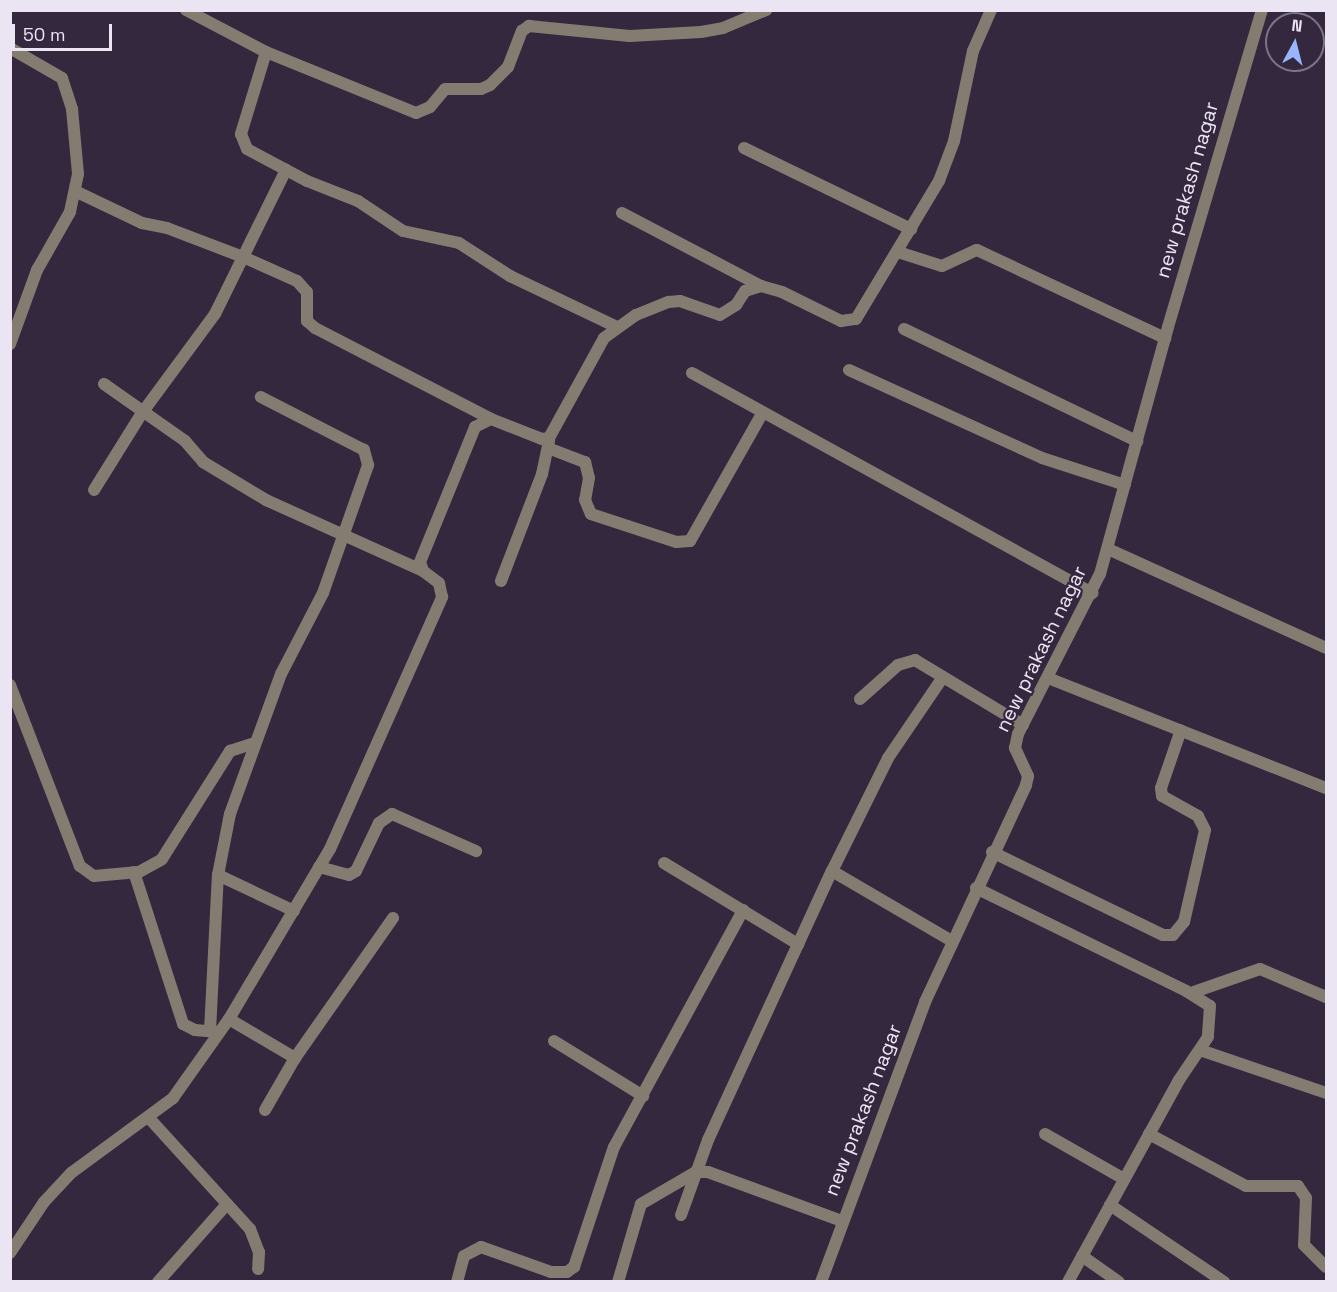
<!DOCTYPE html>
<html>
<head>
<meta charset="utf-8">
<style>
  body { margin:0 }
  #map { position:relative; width:1337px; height:1292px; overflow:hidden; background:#34283f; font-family:"Space Grotesk",sans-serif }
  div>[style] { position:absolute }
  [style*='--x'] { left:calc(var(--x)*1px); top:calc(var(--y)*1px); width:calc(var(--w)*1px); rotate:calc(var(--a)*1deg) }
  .street>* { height:12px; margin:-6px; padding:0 6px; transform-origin:6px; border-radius:6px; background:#847c71 }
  span { translate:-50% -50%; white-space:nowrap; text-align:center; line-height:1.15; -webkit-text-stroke:4.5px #34283f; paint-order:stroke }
  .street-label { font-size:20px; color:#ebe4f3 }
  .frame { position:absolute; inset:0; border:12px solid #ebe4f3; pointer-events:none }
  .north { position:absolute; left:1265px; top:12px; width:60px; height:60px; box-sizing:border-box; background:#34283f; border:2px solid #7d7387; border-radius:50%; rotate:7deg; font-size:16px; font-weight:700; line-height:24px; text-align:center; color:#ebe4f3 }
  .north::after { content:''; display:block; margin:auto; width:21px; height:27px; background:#99b5fd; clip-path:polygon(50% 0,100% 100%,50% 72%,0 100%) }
  .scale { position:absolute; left:12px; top:24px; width:100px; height:27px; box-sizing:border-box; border:3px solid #ebe4f3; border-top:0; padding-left:8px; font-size:18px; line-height:21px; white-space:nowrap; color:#ebe4f3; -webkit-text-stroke:4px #34283f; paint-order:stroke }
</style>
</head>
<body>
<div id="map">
  <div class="street">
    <div style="--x:186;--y:10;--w:90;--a:27.7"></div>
    <div style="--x:266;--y:52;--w:162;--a:22.1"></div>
    <div style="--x:416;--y:113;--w:15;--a:-23"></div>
    <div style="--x:430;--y:107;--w:23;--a:-50"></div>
    <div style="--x:445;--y:89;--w:36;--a:0"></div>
    <div style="--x:481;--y:89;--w:10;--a:-24"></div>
    <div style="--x:490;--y:85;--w:25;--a:-45"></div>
    <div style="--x:508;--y:67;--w:39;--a:-69"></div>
    <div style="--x:522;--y:31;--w:9;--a:-36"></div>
    <div style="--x:529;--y:26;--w:101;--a:5.7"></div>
    <div style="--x:630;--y:36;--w:71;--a:-3.2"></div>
    <div style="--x:701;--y:32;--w:22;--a:-10"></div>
    <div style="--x:723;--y:28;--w:47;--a:-22.7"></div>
    <div style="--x:10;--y:48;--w:60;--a:30"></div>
    <div style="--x:62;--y:78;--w:33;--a:72"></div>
    <div style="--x:72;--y:109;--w:65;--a:84.7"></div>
    <div style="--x:78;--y:174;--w:39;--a:102"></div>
    <div style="--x:70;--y:212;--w:67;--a:119.6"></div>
    <div style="--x:37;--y:270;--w:79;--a:110"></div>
    <div style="--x:266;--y:52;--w:86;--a:107"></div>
    <div style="--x:241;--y:134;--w:16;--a:68"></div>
    <div style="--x:247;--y:149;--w:68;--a:28.1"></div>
    <div style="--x:307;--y:181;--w:55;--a:21.4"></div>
    <div style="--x:358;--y:201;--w:54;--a:33.7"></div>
    <div style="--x:403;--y:231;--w:57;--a:12.1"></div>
    <div style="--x:459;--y:243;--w:61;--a:32.9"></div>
    <div style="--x:510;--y:276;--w:119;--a:25.5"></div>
    <div style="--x:744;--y:148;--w:186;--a:25.9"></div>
    <div style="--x:77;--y:192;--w:72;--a:25.5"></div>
    <div style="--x:142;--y:223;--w:25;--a:11"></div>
    <div style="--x:167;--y:228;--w:81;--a:20.9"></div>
    <div style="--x:243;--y:257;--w:59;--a:24"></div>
    <div style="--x:297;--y:281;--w:15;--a:48"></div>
    <div style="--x:307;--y:292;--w:29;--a:90"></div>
    <div style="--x:307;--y:321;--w:11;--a:41"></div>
    <div style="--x:315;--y:328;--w:198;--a:27.3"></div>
    <div style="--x:622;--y:213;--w:157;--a:27.7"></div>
    <div style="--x:898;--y:252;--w:46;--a:17.7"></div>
    <div style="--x:942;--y:266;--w:38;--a:-25"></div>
    <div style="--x:977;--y:250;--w:208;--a:25.1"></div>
    <div style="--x:904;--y:329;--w:259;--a:25.7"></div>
    <div style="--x:849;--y:370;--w:212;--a:24.5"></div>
    <div style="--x:1042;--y:458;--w:87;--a:18"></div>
    <div style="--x:692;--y:373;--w:457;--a:28.8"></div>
    <div style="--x:104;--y:384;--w:99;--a:35.1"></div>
    <div style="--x:185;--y:441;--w:28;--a:49"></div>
    <div style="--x:203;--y:462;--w:74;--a:31.1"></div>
    <div style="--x:266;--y:500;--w:172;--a:24.3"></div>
    <div style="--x:548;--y:448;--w:40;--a:21"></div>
    <div style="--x:585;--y:462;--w:16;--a:76"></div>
    <div style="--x:589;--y:478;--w:22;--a:100"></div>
    <div style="--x:585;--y:500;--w:15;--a:67"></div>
    <div style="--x:591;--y:514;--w:89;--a:18.2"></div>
    <div style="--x:676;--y:542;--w:14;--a:-4"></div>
    <div style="--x:690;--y:541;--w:148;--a:-60.5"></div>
    <div style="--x:94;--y:490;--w:91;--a:-58.1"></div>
    <div style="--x:142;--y:413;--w:123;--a:-53.6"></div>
    <div style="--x:215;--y:314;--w:161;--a:-63.8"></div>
    <div style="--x:1108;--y:549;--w:239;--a:24.4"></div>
    <div style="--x:501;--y:581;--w:115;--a:-69"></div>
    <div style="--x:542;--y:474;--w:34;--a:-78"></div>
    <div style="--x:1048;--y:678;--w:299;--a:21.6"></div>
    <div style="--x:10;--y:685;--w:194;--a:68.9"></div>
    <div style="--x:80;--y:866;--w:17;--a:36"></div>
    <div style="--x:94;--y:876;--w:45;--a:-5.1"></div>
    <div style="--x:139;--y:872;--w:26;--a:-29"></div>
    <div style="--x:162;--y:859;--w:128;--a:-57.8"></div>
    <div style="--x:230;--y:751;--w:26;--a:-18"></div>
    <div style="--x:860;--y:699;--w:51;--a:-41.8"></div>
    <div style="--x:898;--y:665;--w:18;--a:-16"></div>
    <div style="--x:915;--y:660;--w:126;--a:31"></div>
    <div style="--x:992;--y:852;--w:190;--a:25.9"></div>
    <div style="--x:1163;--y:935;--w:10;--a:0"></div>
    <div style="--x:1173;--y:935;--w:17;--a:-50"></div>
    <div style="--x:1184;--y:922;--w:94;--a:-77.1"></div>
    <div style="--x:1205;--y:830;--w:16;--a:-117"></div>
    <div style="--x:1198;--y:816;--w:41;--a:-150.9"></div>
    <div style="--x:1162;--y:796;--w:8;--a:-97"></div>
    <div style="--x:1161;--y:788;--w:61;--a:-71"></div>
    <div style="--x:664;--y:863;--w:157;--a:31.2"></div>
    <div style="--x:319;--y:867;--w:31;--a:15"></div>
    <div style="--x:349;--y:875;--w:8;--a:-30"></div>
    <div style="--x:356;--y:871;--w:53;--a:-64.4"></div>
    <div style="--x:379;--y:823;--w:16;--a:-35"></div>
    <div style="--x:392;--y:814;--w:92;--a:23.8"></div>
    <div style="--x:832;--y:871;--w:139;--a:30.3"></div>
    <div style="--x:134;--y:872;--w:160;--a:72.1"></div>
    <div style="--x:183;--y:1024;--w:13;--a:27"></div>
    <div style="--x:195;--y:1030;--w:24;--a:5"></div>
    <div style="--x:218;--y:875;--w:84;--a:25.3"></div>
    <div style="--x:976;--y:888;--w:234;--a:26.1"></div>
    <div style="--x:1186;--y:991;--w:28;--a:32"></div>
    <div style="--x:1210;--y:1006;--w:31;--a:94"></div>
    <div style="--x:1208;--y:1037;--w:52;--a:124"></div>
    <div style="--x:1179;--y:1080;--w:230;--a:118.8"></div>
    <div style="--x:1191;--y:993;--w:73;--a:-19.2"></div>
    <div style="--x:1260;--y:969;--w:72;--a:23"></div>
    <div style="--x:229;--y:1019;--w:77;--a:30.6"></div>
    <div style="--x:210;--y:1031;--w:156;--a:-87.1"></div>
    <div style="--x:218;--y:875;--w:62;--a:-78.9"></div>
    <div style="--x:230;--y:814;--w:149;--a:-70"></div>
    <div style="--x:281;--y:674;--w:91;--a:-62.6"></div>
    <div style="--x:323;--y:593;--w:136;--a:-70.6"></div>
    <div style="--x:368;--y:465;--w:16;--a:-105"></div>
    <div style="--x:364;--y:450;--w:116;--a:-152.8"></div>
    <div style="--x:554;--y:1041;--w:105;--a:31.7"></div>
    <div style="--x:1200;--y:1050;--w:133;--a:18.8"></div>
    <div style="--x:265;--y:1110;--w:60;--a:-60"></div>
    <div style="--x:295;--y:1058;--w:171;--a:-55"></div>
    <div style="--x:149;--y:1118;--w:150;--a:47.7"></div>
    <div style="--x:250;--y:1229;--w:25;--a:69"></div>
    <div style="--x:259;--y:1252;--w:17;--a:93"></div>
    <div style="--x:1045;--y:1134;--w:91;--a:29.7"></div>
    <div style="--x:1149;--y:1134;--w:110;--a:28.2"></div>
    <div style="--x:1246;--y:1186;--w:52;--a:0"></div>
    <div style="--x:1298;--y:1186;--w:14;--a:56"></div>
    <div style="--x:1306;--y:1198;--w:47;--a:92.4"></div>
    <div style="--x:1304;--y:1245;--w:31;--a:45"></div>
    <div style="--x:1110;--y:1205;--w:138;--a:34"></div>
    <div style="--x:681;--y:1215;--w:80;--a:-70.2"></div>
    <div style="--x:708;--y:1140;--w:296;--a:-65.3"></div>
    <div style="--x:832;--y:871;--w:126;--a:-63.6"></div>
    <div style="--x:888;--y:758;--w:98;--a:-55.8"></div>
    <div style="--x:10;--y:1253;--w:61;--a:-56.3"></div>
    <div style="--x:44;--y:1202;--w:40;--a:-47"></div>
    <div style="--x:71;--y:1173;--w:127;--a:-36.3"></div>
    <div style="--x:173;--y:1098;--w:97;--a:-54.7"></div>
    <div style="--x:229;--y:1019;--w:198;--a:-59.3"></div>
    <div style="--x:330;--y:849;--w:276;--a:-66"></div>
    <div style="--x:442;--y:597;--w:14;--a:-102"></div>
    <div style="--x:439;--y:583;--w:20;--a:-143"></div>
    <div style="--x:423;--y:571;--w:9;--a:-108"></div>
    <div style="--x:420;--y:562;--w:146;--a:-67.8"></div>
    <div style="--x:475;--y:427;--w:18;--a:-27"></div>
    <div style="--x:491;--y:419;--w:55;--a:21.4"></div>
    <div style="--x:542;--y:439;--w:7;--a:-8"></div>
    <div style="--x:549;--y:438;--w:114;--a:-61.2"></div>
    <div style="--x:604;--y:338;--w:39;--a:-36"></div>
    <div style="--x:636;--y:315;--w:35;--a:-22"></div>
    <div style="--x:669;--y:302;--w:11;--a:-5"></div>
    <div style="--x:680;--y:301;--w:42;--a:19.3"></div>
    <div style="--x:720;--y:315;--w:19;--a:-32"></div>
    <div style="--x:736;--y:305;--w:17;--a:-57"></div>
    <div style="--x:745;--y:291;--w:17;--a:-17"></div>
    <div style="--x:761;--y:286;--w:22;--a:16"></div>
    <div style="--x:782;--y:292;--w:66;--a:26.2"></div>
    <div style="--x:841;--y:321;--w:15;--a:-8"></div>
    <div style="--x:856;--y:319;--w:161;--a:-59"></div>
    <div style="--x:939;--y:181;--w:43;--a:-69.4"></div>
    <div style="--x:954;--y:141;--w:92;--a:-78.1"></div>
    <div style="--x:973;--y:51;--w:45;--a:-66.3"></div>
    <div style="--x:1082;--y:1256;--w:45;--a:35.1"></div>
    <div style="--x:158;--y:1282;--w:104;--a:-48.5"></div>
    <div style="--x:457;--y:1282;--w:27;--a:-75"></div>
    <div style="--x:464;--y:1256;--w:19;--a:-28"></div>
    <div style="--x:481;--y:1247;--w:74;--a:19.7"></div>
    <div style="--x:551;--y:1272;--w:16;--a:0"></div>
    <div style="--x:567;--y:1272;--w:9;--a:-36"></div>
    <div style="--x:574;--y:1267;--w:126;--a:-71.6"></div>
    <div style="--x:614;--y:1147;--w:270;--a:-61.4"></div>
    <div style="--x:618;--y:1282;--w:81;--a:-73.6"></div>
    <div style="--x:641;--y:1204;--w:64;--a:-30.2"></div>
    <div style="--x:696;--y:1172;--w:12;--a:0"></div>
    <div style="--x:708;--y:1172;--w:143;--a:20.1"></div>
    <div style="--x:821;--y:1282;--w:299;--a:-69.6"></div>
    <div style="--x:925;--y:1002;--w:239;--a:-65"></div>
    <div style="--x:1026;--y:785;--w:9;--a:-77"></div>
    <div style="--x:1028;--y:776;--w:31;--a:-115"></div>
    <div style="--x:1015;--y:748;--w:14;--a:-78"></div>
    <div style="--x:1018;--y:734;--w:180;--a:-62.9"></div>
    <div style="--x:1100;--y:574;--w:256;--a:-74.6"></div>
    <div style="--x:1168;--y:327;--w:331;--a:-73.5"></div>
  </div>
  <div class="street-label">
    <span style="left:1187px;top:190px;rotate:-74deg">new prakash nagar</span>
    <span style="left:1041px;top:649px;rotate:-64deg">new prakash nagar</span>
    <span style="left:863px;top:1110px;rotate:-69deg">new prakash nagar</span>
  </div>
  <div class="frame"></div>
  <div class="north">N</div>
  <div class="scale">50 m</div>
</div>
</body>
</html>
